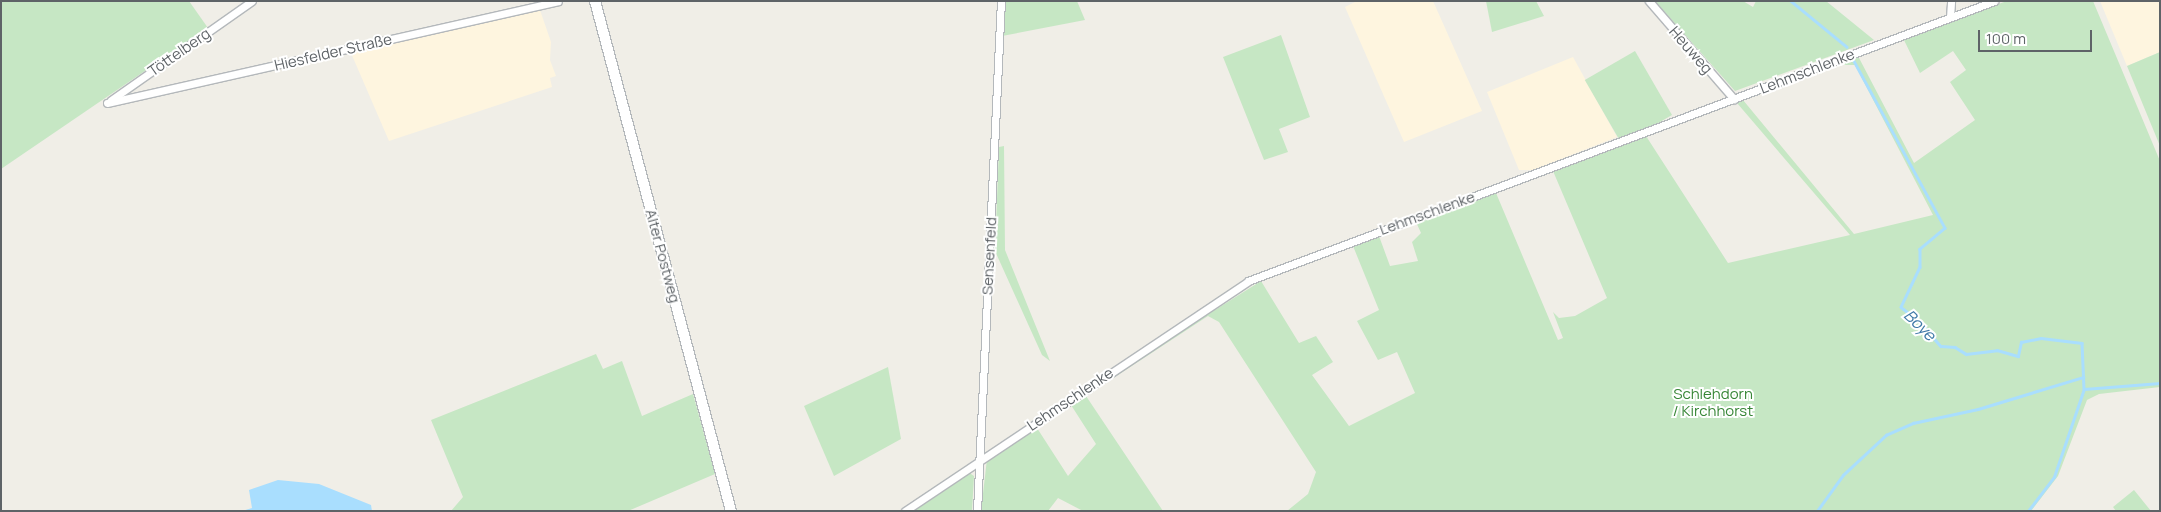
<!DOCTYPE html>
<html>
<head>
<meta charset="utf-8">
<style>
  body { margin:0 }
  #map { position:relative; width:2161px; height:512px; overflow:hidden; background:#f0eee7; font-family:Manrope,sans-serif }
  div>[style] { position:absolute }
  [style*='--x'] { left:calc(var(--x)*1px); top:calc(var(--y)*1px); width:calc(var(--w)*1px); rotate:calc(var(--a)*1deg) }
  .commercial>* { inset:0; background:#fef5df }
  .green>* { inset:0; background:#c6e7c4; transform-origin:0 0 }
  .water>* { inset:0; background:#a9defe }
  .stream>* { height:2.5px; margin:-1.25px; padding:0 1.25px; transform-origin:1.25px; border-radius:1.25px; background:#a9defe }
  .roads { filter:drop-shadow(1px 0 #b4b8bb) drop-shadow(-1px 0 #b4b8bb) drop-shadow(0 1px #b4b8bb) drop-shadow(0 -1px #b4b8bb) }
  .minor>* { height:7px; margin:-3.5px; padding:0 3.5px; transform-origin:3.5px; border-radius:3.5px; background:#fff }
  .secondary>* { height:10px; margin:-5px; padding:0 5px; transform-origin:5px; border-radius:5px; background:#fff }
  span { translate:-50% -50%; white-space:nowrap; text-align:center; line-height:1.15; -webkit-text-stroke:4px #fff; paint-order:stroke }
  .street-label { font-size:15px; color:#5e6367 }
  .park-label { font-size:15px; color:#378636 }
  .water-label { font-size:16px; color:#417aa8; font-style:italic }
  .frame { position:absolute; inset:0; border:2px solid #5e6367; pointer-events:none }
  .scale { position:absolute; left:1978px; top:30px; width:114px; height:22px; box-sizing:border-box; border:2px solid #5e6367; border-top:0; padding-left:6px; font-size:15px; line-height:18px; white-space:nowrap; color:#5e6367; -webkit-text-stroke:4px #fff; paint-order:stroke }
</style>
</head>
<body>
<div id="map">
  <div class="commercial">
    <div style="clip-path:polygon(1357px 1px,1433px 1px,1482px 111px,1404px 142px,1345px 7px)"></div>
    <div style="clip-path:polygon(2100px 1px,2160px 1px,2160px 52px,2127px 66px)"></div>
    <div style="clip-path:polygon(540px 10px,551px 42px,550px 60px,556px 76px,550px 78px,552px 87px,389px 141px,351px 53px)"></div>
    <div style="clip-path:polygon(1573px 57px,1617px 137px,1533px 170px,1519px 170px,1487px 92px)"></div>
  </div>
  <div class="green">
    <div style="clip-path:polygon(1px 1px,189px 1px,208px 28px,1px 169px)"></div>
    <div style="clip-path:polygon(1003px 1px,1077px 1px,1085px 20px,1002px 36px)"></div>
    <div style="clip-path:polygon(1486px 1px,1536px 1px,1544px 16px,1492px 32px)"></div>
    <div style="clip-path:polygon(1655px 1px,1743px 1px,1753px 7px,1756px 1px,1826px 1px,1874px 40px,1735px 91px)"></div>
    <div style="clip-path:polygon(2007px 1px,2093px 1px,2160px 161px,2160px 387px,2099px 394px,2087px 400px,2058px 476px,2031px 511px,1287px 511px,1308px 494px,1316px 472px,1219px 322px,1208px 316px,1086px 396px,1163px 511px,1083px 511px,1058px 498px,1048px 511px,981px 511px,987px 459px,1056px 411px,1060px 412px,1037px 428px,1068px 476px,1096px 444px,1071px 405px,1213px 307px,1215px 310px,1261px 281px,1299px 343px,1316px 336px,1333px 362px,1312px 375px,1349px 426px,1415px 393px,1397px 352px,1378px 360px,1357px 321px,1379px 310px,1353px 246px,1379px 236px,1390px 266px,1418px 261px,1412px 242px,1421px 233px,1416px 222px,1496px 193px,1558px 340px,1563px 338px,1553px 312px,1559px 318px,1575px 316px,1607px 298px,1553px 171px,1646px 136px,1728px 263px,1850px 235px,1737px 103px,1743px 100px,1854px 234px,1933px 215px,1855px 65px,1835px 65px,1858px 56px,1914px 163px,1975px 120px,1950px 82px,1966px 70px,1953px 51px,1920px 73px,1903px 38px)"></div>
    <div style="clip-path:polygon(1281px 35px,1310px 117px,1279px 129px,1288px 152px,1264px 160px,1223px 57px)"></div>
    <div style="left:1635px;top:51px;width:74px;height:58px;rotate:60deg"></div>
    <div style="clip-path:polygon(2160px 52px,2160px 146px,2127px 66px)"></div>
    <div style="clip-path:polygon(1004px 146px,1005px 250px,1050px 361px,1042px 355px,995px 251px,999px 147px)"></div>
    <div style="clip-path:polygon(596px 354px,603px 369px,622px 361px,642px 416px,693px 394px,715px 474px,628px 511px,451px 511px,463px 497px,431px 420px)"></div>
    <div style="clip-path:polygon(888px 367px,901px 439px,834px 476px,804px 406px)"></div>
    <div style="clip-path:polygon(968px 472px,974px 476px,972px 511px,914px 511px)"></div>
    <div style="clip-path:polygon(2134px 490px,2151px 511px,2116px 511px,2113px 507px)"></div>
  </div>
  <div class="water">
    <div style="clip-path:polygon(278px 480px,319px 484px,371px 505px,372px 511px,242px 511px,252px 508px,249px 490px)"></div>
  </div>
  <div class="stream">
    <div style="--x:1791;--y:1;--w:72;--a:39.4"></div>
    <div style="--x:1854;--y:61;--w:190;--a:61.4"></div>
    <div style="--x:1945;--y:228;--w:33;--a:140"></div>
    <div style="--x:1920;--y:249;--w:18;--a:90"></div>
    <div style="--x:1920;--y:267;--w:44;--a:115.4"></div>
    <div style="--x:1901;--y:307;--w:23;--a:38"></div>
    <div style="--x:1919;--y:321;--w:33;--a:49"></div>
    <div style="--x:1941;--y:346;--w:14;--a:4"></div>
    <div style="--x:1955;--y:347;--w:13;--a:32"></div>
    <div style="--x:1966;--y:354;--w:31;--a:-7"></div>
    <div style="--x:1997;--y:350;--w:22;--a:16"></div>
    <div style="--x:2018;--y:356;--w:14;--a:-78"></div>
    <div style="--x:2021;--y:342;--w:20;--a:-11"></div>
    <div style="--x:2041;--y:338;--w:41;--a:7"></div>
    <div style="--x:2082;--y:343;--w:46;--a:87.5"></div>
    <div style="--x:2084;--y:389;--w:76;--a:-4.5"></div>
    <div style="--x:1817;--y:511;--w:44;--a:-54.2"></div>
    <div style="--x:1843;--y:475;--w:59;--a:-42.9"></div>
    <div style="--x:1886;--y:435;--w:30;--a:-24"></div>
    <div style="--x:1913;--y:423;--w:66;--a:-12.2"></div>
    <div style="--x:1978;--y:409;--w:110;--a:-16.9"></div>
    <div style="--x:2028;--y:511;--w:43;--a:-52.6"></div>
    <div style="--x:2054;--y:477;--w:93;--a:-71.2"></div>
  </div>
  <div class="roads">
    <div class="minor">
      <div style="--x:1649;--y:1;--w:130;--a:49.1"></div>
      <div style="--x:1950;--y:17;--w:16;--a:-86"></div>
      <div style="--x:111;--y:100;--w:172;--a:-35.1"></div>
      <div style="--x:107;--y:103;--w:462;--a:-12.7"></div>
      <div style="--x:905;--y:511;--w:413;--a:-33.8"></div>
      <div style="--x:1248;--y:281;--w:797;--a:-20.57"></div>
      <div style="--x:977;--y:511;--w:511;--a:-87.31"></div>
    </div>
    <div class="secondary">
      <div style="--x:595;--y:1;--w:528;--a:75.07"></div>
    </div>
  </div>
  <div class="street-label">
    <span style="left:1691px;top:50px;rotate:49deg">Heuweg</span>
    <span style="left:179px;top:52px;rotate:-35deg">Töttelberg</span>
    <span style="left:333px;top:52px;rotate:-13deg">Hiesfelder Straße</span>
    <span style="left:1807px;top:71px;rotate:-21deg">Lehmschlenke</span>
    <span style="left:1427px;top:213px;rotate:-20deg">Lehmschlenke</span>
    <span style="left:663px;top:256px;rotate:75deg">Alter Postweg</span>
    <span style="left:989px;top:256px;rotate:-87deg">Sensenfeld</span>
    <span style="left:1070px;top:399px;rotate:-34deg">Lehmschlenke</span>
  </div>
  <div class="park-label">
    <span style="left:1713px;top:402px">Schlehdorn<br>/ Kirchhorst</span>
  </div>
  <div class="water-label">
    <span style="left:1920px;top:325px;rotate:44deg">Boye</span>
  </div>
  <div class="frame"></div>
  <div class="scale">100 m</div>
</div>
</body>
</html>
